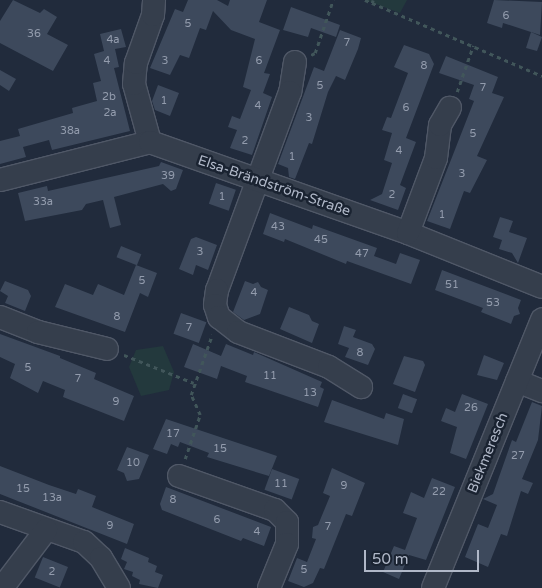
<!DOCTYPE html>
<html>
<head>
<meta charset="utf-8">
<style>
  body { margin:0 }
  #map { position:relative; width:542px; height:588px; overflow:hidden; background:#212b3c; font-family:"Varela Round",sans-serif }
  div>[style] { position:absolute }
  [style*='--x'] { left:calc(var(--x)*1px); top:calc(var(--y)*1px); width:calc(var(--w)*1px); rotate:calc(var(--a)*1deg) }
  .green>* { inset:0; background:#23393d }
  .building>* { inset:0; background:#3d495c; transform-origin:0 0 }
  .path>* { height:2.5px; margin-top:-1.25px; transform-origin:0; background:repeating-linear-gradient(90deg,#41565a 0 4px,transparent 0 8px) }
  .roads { filter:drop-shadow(1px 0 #505867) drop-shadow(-1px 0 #505867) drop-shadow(0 1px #505867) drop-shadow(0 -1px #505867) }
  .minor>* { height:22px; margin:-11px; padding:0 11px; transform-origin:11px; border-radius:11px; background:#353e4c }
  span { translate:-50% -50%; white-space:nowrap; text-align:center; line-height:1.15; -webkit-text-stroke:5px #1a2331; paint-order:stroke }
  .number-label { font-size:11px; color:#939cad }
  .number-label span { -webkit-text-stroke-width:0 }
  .street-label { font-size:14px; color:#b0b8c8 }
  .scale { position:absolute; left:364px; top:550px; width:115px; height:22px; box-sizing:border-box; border:2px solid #b0b8c8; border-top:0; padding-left:6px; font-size:15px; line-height:18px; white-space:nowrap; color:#b0b8c8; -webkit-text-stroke:4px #1a2331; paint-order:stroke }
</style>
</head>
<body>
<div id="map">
  <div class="green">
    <div style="clip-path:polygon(365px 0,407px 0,400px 13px)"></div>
    <div style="clip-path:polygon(163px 346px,174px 372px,169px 390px,141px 396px,129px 367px,136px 350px)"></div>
  </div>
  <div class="building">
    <div style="clip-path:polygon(13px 0,40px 13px,44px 9px,57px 17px,47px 34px,68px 45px,53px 71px,0 43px,0 21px)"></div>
    <div style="clip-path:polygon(188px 0,217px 0,228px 6px,230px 0,267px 0,259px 22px,280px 30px,264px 73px,270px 74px,263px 93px,272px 97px,252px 155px,230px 148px,237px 130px,228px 127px,232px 116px,240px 119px,251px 90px,243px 87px,255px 39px,231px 30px,213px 11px,206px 30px,200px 28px,189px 58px,180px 55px,170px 75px,150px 68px,175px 9px,183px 12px)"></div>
    <div style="clip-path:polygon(494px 0,542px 2px,540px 35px,503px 23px,502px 28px,487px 23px)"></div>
    <div style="clip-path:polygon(291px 7px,340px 25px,336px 37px,311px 28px,308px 37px,283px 30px)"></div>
    <div style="clip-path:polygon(121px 29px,126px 47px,115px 49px,119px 67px,114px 68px,130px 131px,52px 150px,49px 140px,23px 147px,26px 157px,0 164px,0 141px,20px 136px,18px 129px,73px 113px,72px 108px,97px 101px,93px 83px,101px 81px,94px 54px,104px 51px,100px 34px)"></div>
    <div style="clip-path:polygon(340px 30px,361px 38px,358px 49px,345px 80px,336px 76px,328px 92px,312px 144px,309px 143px,295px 179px,289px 177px,288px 168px,278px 164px,314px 67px,324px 71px)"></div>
    <div style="clip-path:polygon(531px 32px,542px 37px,537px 51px,526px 48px)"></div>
    <div style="clip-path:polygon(404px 45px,429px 54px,434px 64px,406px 138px,416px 142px,400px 185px,406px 188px,398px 210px,370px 200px,382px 194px,392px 163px,384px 160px,392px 133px,382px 130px,387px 117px,391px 118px,408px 73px,394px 67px)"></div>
    <div style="clip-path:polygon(446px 56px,498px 77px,492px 93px,504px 97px,477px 156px,487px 160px,470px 193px,464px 191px,450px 229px,427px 221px,474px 101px,469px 99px,474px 85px,439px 73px)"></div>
    <div style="clip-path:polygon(0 70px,16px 79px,9px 91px,0 85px)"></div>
    <div style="clip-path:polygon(158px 85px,179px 93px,170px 116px,155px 110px,152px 101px)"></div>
    <div style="clip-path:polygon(161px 162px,183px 170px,176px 189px,171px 191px,163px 184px,114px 197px,121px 225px,110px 228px,103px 200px,86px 204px,82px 210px,25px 221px,18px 193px,47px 186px,48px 191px,159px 166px)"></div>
    <div style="left:216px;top:183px;width:21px;height:22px;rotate:19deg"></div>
    <div style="clip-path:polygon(270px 213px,312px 229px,313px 225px,377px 248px,374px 256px,396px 264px,400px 253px,420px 260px,411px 284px,347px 261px,346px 264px,285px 239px,284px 242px,263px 234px)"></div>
    <div style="clip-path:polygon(500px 217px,513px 221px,509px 232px,527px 238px,518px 263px,512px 253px,499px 249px,502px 240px,493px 237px)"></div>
    <div style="clip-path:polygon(196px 237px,217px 245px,208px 270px,196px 265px,193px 275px,179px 269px,191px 239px)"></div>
    <div style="left:121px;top:246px;width:22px;height:12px;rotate:22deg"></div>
    <div style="clip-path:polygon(136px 265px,157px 273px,148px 297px,140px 293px,125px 332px,55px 307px,65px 284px,93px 295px,98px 284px,124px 295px)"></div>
    <div style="clip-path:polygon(442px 270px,521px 300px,518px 308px,520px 314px,514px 316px,511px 324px,481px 312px,483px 308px,435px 290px)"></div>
    <div style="clip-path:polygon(5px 281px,28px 290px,31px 296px,25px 311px,5px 303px,8px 296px,0 291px)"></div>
    <div style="clip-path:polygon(245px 281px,253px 284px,258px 282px,261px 287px,268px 290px,260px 314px,244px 320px,233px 312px)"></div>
    <div style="clip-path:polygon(289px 307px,309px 315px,312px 321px,319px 324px,312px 343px,280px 329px)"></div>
    <div style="left:181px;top:313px;width:27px;height:22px;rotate:20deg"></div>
    <div style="clip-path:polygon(344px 326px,356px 330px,353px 337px,372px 344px,375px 349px,368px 365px,345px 357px,349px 348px,338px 344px)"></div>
    <div style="clip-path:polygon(0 334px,60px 356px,60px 358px,96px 373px,94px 379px,134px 396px,124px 421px,63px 397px,65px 390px,43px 381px,38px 393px,10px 378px,15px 364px,0 357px)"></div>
    <div style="clip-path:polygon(193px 344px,221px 356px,226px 344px,253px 355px,254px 352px,322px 382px,320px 387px,324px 389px,318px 407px,245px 382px,247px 376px,221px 366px,217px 379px,184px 367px)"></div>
    <div style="clip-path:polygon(484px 355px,504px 363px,497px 380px,477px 375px)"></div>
    <div style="clip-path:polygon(404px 356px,423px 361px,425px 365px,415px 392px,393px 384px)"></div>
    <div style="left:403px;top:394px;width:15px;height:15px;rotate:20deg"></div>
    <div style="clip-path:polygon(462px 394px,488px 404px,466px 459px,450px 453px,457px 427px,441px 421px,446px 408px,455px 412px)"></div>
    <div style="clip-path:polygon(332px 400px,384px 419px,386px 413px,404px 419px,398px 445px,324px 422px)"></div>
    <div style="clip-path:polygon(532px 402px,542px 406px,538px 440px,522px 479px,533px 483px,528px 494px,521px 491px,507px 536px,501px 534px,488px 567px,465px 557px,478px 524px,488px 528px,497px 505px,483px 499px,493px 494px,512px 440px,516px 442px)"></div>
    <div style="clip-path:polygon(166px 419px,277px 456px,269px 476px,207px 457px,209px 453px,180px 442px,178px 447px,171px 444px,167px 454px,153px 449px)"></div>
    <div style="clip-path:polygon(127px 447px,149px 455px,139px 479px,127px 481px,124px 473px,117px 470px)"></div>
    <div style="clip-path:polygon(0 466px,49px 485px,76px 494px,78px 489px,96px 496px,92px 507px,134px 524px,127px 544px,0 494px)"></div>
    <div style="clip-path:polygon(332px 468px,365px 483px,352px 516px,346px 514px,324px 569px,320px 568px,313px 583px,304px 587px,288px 581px,297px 558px,307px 562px,316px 539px,312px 538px,313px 527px,318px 525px,330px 496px,323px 493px)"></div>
    <div style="left:272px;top:469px;width:29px;height:22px;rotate:20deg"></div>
    <div style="clip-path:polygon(432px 478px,455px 487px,426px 560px,409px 555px,399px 579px,383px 572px,394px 546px,405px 550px,417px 518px,403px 513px,411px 492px,424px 498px)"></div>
    <div style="clip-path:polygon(166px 487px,271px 527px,264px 546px,243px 538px,241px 541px,162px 510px,160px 504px)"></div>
    <div style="clip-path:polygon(125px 548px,149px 558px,148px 562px,157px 566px,155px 572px,163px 575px,158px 588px,139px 584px,140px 580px,132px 576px,133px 572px,124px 569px,127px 562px,121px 559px)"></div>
    <div style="left:43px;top:557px;width:27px;height:22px;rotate:22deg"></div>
  </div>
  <div class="path">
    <div style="--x:365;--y:0;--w:8;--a:23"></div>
    <div style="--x:372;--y:3;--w:3;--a:-72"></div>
    <div style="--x:372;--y:3;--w:185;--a:23.2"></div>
    <div style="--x:311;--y:55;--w:4;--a:-27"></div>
    <div style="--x:315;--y:53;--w:56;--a:-71.2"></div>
    <div style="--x:457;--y:92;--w:49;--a:-70.8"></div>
    <div style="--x:124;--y:355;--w:75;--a:21.8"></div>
    <div style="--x:185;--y:459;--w:46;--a:-71.2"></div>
    <div style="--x:200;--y:415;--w:22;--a:-114"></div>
    <div style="--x:191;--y:395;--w:64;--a:-70.7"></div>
  </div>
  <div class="roads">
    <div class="minor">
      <div style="--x:295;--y:62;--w:30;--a:99"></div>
      <div style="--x:290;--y:92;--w:211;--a:110.2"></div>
      <div style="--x:217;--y:290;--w:15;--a:98"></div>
      <div style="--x:215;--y:305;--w:13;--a:72"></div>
      <div style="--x:219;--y:317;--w:24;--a:38"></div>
      <div style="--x:238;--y:332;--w:97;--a:21"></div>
      <div style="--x:329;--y:367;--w:38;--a:32"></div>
      <div style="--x:150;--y:142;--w:60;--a:-105.4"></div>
      <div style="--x:134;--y:84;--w:21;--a:-85"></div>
      <div style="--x:136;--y:63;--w:51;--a:-70.5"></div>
      <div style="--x:153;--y:15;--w:15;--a:-86"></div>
      <div style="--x:0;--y:180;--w:155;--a:-14.2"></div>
      <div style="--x:150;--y:142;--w:274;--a:19.4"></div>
      <div style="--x:408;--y:233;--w:144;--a:21.9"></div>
      <div style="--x:408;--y:233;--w:80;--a:-69.5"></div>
      <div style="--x:436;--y:158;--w:33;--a:-83"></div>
      <div style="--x:440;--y:125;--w:20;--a:-60"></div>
      <div style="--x:0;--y:317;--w:41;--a:21.5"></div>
      <div style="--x:38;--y:332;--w:71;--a:13.8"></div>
      <div style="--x:517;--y:381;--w:27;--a:22"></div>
      <div style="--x:179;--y:476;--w:102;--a:19.5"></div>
      <div style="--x:275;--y:510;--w:17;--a:45"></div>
      <div style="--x:287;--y:522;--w:22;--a:90"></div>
      <div style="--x:287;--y:544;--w:48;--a:112.2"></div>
      <div style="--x:0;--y:512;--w:89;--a:19.7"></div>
      <div style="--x:84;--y:542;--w:23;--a:43"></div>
      <div style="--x:101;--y:558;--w:35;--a:59"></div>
      <div style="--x:2;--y:588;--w:73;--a:-52.8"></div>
      <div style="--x:433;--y:588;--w:290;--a:-67.9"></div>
    </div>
  </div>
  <div class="number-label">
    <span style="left:506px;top:16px">6</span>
    <span style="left:188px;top:24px">5</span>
    <span style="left:34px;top:34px">36</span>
    <span style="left:113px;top:40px">4a</span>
    <span style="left:347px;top:43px">7</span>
    <span style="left:107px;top:61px">4</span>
    <span style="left:165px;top:61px">3</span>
    <span style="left:259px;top:61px">6</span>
    <span style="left:424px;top:66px">8</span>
    <span style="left:320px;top:86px">5</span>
    <span style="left:483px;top:88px">7</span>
    <span style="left:109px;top:97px">2b</span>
    <span style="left:164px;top:101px">1</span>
    <span style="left:258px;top:106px">4</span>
    <span style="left:406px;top:108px">6</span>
    <span style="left:110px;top:113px">2a</span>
    <span style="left:309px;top:118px">3</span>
    <span style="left:70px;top:131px">38a</span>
    <span style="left:473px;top:134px">5</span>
    <span style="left:245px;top:141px">2</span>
    <span style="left:399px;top:151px">4</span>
    <span style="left:292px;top:157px">1</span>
    <span style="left:462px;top:174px">3</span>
    <span style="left:168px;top:176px">39</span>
    <span style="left:392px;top:195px">2</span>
    <span style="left:222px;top:197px">1</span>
    <span style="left:43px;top:202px">33a</span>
    <span style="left:442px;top:215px">1</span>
    <span style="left:278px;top:227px">43</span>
    <span style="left:321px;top:240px">45</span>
    <span style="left:200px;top:252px">3</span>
    <span style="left:362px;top:254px">47</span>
    <span style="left:142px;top:281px">5</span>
    <span style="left:452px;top:285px">51</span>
    <span style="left:254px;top:293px">4</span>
    <span style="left:493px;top:303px">53</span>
    <span style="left:117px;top:317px">8</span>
    <span style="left:189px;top:328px">7</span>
    <span style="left:360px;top:353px">8</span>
    <span style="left:28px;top:368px">5</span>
    <span style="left:270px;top:376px">11</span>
    <span style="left:78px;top:379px">7</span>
    <span style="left:310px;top:393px">13</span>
    <span style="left:116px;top:402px">9</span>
    <span style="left:471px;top:408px">26</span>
    <span style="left:173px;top:434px">17</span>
    <span style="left:220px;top:449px">15</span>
    <span style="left:518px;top:456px">27</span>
    <span style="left:133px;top:463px">10</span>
    <span style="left:281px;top:484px">11</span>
    <span style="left:344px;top:486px">9</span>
    <span style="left:23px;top:489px">15</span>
    <span style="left:439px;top:492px">22</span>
    <span style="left:52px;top:498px">13a</span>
    <span style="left:173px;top:500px">8</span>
    <span style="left:217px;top:520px">6</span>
    <span style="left:110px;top:526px">9</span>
    <span style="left:328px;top:527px">7</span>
    <span style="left:257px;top:532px">4</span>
    <span style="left:304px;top:570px">5</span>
    <span style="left:52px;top:572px">2</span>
  </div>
  <div class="street-label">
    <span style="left:274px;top:186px;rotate:19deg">Elsa-Brändström-Straße</span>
    <span style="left:488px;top:453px;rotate:-68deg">Biekmeresch</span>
  </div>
  <div class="scale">50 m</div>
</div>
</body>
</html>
